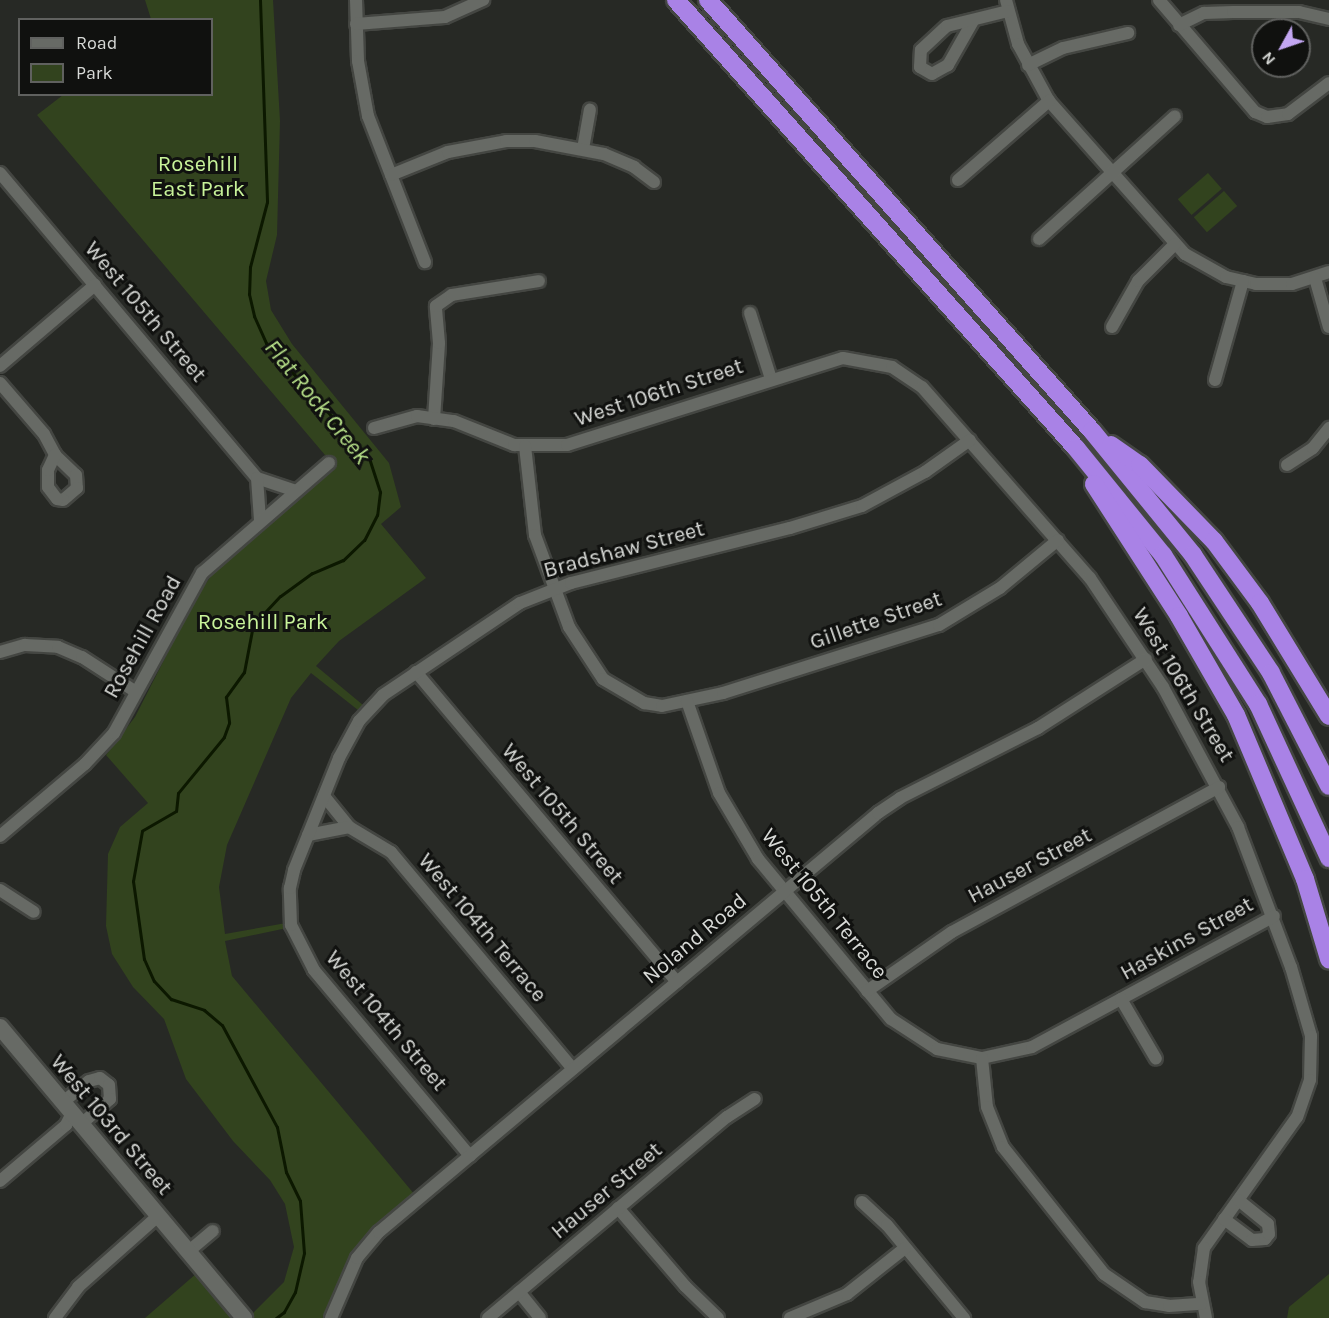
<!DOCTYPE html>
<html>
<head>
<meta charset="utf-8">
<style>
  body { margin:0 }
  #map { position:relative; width:1329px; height:1318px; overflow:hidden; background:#272925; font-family:Karla,sans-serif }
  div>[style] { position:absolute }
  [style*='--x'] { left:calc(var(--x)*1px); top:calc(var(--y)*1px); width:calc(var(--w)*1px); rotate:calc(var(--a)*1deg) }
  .green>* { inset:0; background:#32431e; transform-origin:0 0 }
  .stream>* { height:3px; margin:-1.5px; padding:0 1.5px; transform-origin:1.5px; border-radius:1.5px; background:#0c1800 }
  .roads { filter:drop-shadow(2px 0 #444642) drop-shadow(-2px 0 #444642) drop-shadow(0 2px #444642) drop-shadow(0 -2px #444642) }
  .minor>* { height:12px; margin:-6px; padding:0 6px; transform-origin:6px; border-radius:6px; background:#676a65 }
  .secondary>* { height:16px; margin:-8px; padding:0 8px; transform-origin:8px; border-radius:8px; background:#676a65 }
  .motorway>* { height:18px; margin:-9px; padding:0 9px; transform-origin:9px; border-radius:9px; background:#a982e6 }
  span { translate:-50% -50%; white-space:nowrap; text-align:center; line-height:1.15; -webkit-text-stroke:6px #10110f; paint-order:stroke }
  .park-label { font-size:22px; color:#c8f39a }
  .street-label { font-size:22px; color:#d8dad7 }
  .water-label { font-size:24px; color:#b7e189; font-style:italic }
  .legend { position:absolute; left:18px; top:18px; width:195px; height:78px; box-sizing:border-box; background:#10110f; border:2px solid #60615f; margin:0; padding:8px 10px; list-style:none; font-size:18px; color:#d8dad7 }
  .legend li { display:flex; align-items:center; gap:12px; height:30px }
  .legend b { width:30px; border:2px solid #60615f }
  .north { position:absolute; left:1251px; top:18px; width:60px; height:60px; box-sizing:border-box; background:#10110f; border:2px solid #60615f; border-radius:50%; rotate:230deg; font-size:16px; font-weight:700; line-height:24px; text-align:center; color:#d8dad7 }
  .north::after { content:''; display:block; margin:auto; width:21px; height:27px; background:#c3a7f2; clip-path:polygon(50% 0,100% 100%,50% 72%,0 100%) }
</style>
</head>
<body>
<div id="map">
  <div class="green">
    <div style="clip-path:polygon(145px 0,273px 0,280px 121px,277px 235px,266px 281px,271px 310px,292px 344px,389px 463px,401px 507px,381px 524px,426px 578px,339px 641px,316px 666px,363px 705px,358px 710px,311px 673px,291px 698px,227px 845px,219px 887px,225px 934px,286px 923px,287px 928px,225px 941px,232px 976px,415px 1195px,355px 1251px,325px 1318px,253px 1318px,251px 1315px,284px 1282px,294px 1247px,285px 1204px,270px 1180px,233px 1141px,186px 1079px,164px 1019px,133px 987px,112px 954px,106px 926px,108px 854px,120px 827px,148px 803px,106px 755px,135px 717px,194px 601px,215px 570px,336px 468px,37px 115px,63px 95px,212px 94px,212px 20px,151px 19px)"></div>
    <div style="left:1208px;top:173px;width:21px;height:40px;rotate:49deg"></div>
    <div style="left:1224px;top:191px;width:20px;height:40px;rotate:49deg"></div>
    <div style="clip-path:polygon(197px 1273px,236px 1318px,145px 1318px)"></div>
    <div style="clip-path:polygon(1329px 1274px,1329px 1318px,1287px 1318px,1289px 1307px)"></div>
  </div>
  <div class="stream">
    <div style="--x:260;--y:0;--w:202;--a:88"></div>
    <div style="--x:267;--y:202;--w:67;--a:104.7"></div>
    <div style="--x:250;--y:267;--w:27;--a:92"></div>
    <div style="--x:249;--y:294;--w:23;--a:77"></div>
    <div style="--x:254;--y:316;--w:30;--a:66"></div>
    <div style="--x:266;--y:343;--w:154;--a:48.2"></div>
    <div style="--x:369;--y:458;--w:36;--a:72"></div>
    <div style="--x:380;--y:492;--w:23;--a:97"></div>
    <div style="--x:377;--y:515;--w:28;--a:117"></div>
    <div style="--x:364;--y:540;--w:29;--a:136"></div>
    <div style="--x:343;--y:560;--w:34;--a:157"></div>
    <div style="--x:312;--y:573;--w:39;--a:144"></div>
    <div style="--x:280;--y:596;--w:40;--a:133"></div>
    <div style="--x:253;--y:625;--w:48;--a:100.8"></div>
    <div style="--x:244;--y:672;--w:31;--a:126"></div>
    <div style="--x:226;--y:697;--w:26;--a:83"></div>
    <div style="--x:229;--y:723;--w:15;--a:110"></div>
    <div style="--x:224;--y:737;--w:72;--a:129.4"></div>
    <div style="--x:178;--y:793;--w:18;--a:96"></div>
    <div style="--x:176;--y:811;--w:39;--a:150"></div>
    <div style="--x:142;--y:831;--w:51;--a:100.2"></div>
    <div style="--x:133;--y:881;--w:79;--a:82"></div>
    <div style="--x:144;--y:959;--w:24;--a:66"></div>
    <div style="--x:154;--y:981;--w:25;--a:47"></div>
    <div style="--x:171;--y:999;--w:35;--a:18"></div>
    <div style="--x:204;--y:1010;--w:23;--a:40"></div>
    <div style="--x:222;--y:1025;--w:116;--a:61.7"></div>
    <div style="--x:277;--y:1127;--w:46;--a:78.7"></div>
    <div style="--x:286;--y:1172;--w:32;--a:64"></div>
    <div style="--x:300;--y:1201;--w:52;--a:85.6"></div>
    <div style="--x:304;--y:1253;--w:40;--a:103"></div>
    <div style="--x:295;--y:1292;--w:23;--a:119"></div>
    <div style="--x:284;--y:1312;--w:10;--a:143"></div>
  </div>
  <div class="roads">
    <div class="minor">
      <div style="--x:356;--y:0;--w:61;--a:88.1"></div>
      <div style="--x:358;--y:61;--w:56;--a:79.7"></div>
      <div style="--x:368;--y:116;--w:157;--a:68.7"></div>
      <div style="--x:1006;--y:0;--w:46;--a:74.7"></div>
      <div style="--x:1018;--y:44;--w:65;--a:61.5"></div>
      <div style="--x:1049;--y:101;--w:205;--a:48.4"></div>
      <div style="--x:1185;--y:254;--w:47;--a:29.3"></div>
      <div style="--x:1226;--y:277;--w:31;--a:13"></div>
      <div style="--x:1256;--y:284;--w:36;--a:0"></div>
      <div style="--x:1292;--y:284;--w:39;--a:-18"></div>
      <div style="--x:1159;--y:0;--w:148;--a:49.4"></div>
      <div style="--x:1255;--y:112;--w:13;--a:23"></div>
      <div style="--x:1267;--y:117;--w:21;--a:-8"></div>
      <div style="--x:1288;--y:114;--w:51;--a:-37.1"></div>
      <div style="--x:973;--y:21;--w:51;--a:119.6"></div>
      <div style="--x:948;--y:65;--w:18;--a:151"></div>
      <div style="--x:932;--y:74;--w:14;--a:-150"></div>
      <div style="--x:920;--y:67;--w:17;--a:-87"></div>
      <div style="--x:921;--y:50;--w:35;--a:-43"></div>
      <div style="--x:947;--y:26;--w:63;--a:-13.8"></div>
      <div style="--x:356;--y:24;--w:89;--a:-4.5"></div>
      <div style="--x:445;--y:17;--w:42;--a:-24.1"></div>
      <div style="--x:1179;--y:25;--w:28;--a:-26"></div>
      <div style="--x:1204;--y:13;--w:29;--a:-2"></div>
      <div style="--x:1233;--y:12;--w:66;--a:0"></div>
      <div style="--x:1299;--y:12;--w:31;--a:13"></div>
      <div style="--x:1028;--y:65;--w:39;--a:-26"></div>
      <div style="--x:1063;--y:48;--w:67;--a:-13"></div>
      <div style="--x:583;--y:149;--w:40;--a:-80"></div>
      <div style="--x:0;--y:173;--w:399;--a:49.9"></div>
      <div style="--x:257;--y:478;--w:41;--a:18.4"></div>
      <div style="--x:391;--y:175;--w:61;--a:-22"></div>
      <div style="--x:448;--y:152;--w:59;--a:-10.7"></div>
      <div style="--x:506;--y:141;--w:29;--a:0"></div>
      <div style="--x:535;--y:141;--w:70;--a:10.7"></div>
      <div style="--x:604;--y:154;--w:33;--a:23"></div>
      <div style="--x:634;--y:167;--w:25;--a:37"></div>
      <div style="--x:958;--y:180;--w:121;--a:-41"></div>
      <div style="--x:1039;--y:239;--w:183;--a:-42.1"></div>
      <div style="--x:1315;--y:278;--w:51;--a:74.1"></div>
      <div style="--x:750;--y:313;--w:69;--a:72.3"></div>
      <div style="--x:1112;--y:327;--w:53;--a:-60.5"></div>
      <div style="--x:1138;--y:281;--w:52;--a:-45"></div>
      <div style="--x:0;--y:366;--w:125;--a:-40.5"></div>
      <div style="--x:1215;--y:380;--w:103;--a:-74.2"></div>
      <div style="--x:0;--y:383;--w:67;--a:49.2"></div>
      <div style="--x:44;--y:434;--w:24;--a:62"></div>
      <div style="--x:55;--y:455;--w:29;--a:44"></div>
      <div style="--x:76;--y:475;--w:13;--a:86"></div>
      <div style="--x:77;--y:488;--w:18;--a:139"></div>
      <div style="--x:63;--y:500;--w:6;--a:-171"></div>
      <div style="--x:57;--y:499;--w:15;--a:-127"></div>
      <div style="--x:48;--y:487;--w:17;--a:-90"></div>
      <div style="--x:48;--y:470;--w:17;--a:-65"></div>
      <div style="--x:434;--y:419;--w:76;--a:-86.2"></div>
      <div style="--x:439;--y:343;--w:37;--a:-95"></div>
      <div style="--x:436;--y:306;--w:19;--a:-35"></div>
      <div style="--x:452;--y:295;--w:88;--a:-9.1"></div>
      <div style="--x:374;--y:428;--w:45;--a:-15.6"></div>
      <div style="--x:417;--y:416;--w:37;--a:8"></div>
      <div style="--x:454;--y:421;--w:65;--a:21.8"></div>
      <div style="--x:514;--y:445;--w:53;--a:0"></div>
      <div style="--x:567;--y:445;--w:289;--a:-17.5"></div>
      <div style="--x:843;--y:358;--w:50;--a:10.4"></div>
      <div style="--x:892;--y:367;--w:36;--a:34"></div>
      <div style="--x:922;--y:387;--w:254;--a:48.7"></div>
      <div style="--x:1090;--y:578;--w:131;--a:56.2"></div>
      <div style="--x:1163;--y:687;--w:159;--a:61.8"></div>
      <div style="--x:1238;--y:827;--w:150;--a:69.3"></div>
      <div style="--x:1291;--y:967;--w:72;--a:73.8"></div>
      <div style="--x:1311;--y:1036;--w:44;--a:91.3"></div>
      <div style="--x:1310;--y:1080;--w:39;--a:109"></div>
      <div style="--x:1297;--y:1117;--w:161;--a:125.4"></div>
      <div style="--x:1204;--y:1248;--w:34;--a:98"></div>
      <div style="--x:1199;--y:1282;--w:37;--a:79"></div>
      <div style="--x:525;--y:446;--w:90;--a:83.6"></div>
      <div style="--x:535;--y:535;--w:98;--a:69.7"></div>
      <div style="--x:569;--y:627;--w:62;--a:56.8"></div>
      <div style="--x:603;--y:679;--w:48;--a:30.3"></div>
      <div style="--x:644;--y:703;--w:18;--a:9"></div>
      <div style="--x:662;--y:706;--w:62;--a:-12"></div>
      <div style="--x:723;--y:693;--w:226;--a:-17.5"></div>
      <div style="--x:939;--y:625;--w:71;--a:-31.2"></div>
      <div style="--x:1000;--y:588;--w:75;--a:-39.6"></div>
      <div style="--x:1287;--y:465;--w:31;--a:-33"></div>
      <div style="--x:1313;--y:448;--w:26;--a:-51"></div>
      <div style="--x:257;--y:478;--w:42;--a:85.9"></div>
      <div style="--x:0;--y:652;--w:26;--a:-16"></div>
      <div style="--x:25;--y:645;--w:33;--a:3"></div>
      <div style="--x:58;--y:647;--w:26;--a:23"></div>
      <div style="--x:82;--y:657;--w:64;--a:32.9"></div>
      <div style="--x:416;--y:672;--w:405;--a:49.9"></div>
      <div style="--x:687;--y:701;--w:97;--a:70.8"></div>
      <div style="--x:719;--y:793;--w:77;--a:59.4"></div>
      <div style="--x:758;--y:859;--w:208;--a:50.3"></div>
      <div style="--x:891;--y:1019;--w:55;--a:33.1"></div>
      <div style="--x:937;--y:1049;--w:46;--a:11.3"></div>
      <div style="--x:982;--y:1058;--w:51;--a:-12.4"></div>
      <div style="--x:1032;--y:1047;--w:275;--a:-28.4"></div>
      <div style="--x:324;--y:796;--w:40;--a:51"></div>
      <div style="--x:349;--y:827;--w:49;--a:30.8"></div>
      <div style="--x:391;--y:852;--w:283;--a:50"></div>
      <div style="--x:308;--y:835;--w:42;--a:-11"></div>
      <div style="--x:0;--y:836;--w:111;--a:-40.3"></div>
      <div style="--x:85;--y:764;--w:42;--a:-46.9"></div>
      <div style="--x:114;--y:733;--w:183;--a:-61.2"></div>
      <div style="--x:202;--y:573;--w:168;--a:-40.9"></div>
      <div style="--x:0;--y:890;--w:40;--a:32.9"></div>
      <div style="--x:867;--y:991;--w:103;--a:-34.8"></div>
      <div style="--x:952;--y:932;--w:304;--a:-28.5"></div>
      <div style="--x:1121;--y:999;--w:69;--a:59.7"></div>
      <div style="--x:982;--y:1058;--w:49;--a:84.2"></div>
      <div style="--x:987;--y:1107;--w:43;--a:68.2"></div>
      <div style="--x:1003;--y:1147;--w:162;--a:51.5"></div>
      <div style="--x:1104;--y:1274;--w:50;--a:34.3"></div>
      <div style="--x:1145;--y:1302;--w:24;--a:9"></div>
      <div style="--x:1169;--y:1306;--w:32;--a:-4"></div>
      <div style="--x:63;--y:1102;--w:33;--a:-39"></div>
      <div style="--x:89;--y:1081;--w:11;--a:-15"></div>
      <div style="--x:100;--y:1078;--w:11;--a:38"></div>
      <div style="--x:109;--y:1085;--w:14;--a:86"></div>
      <div style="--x:110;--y:1099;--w:38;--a:139"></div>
      <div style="--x:470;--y:1156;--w:243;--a:-130"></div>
      <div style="--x:314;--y:970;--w:51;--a:-117.1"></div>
      <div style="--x:291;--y:925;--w:37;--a:-92"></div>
      <div style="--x:290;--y:888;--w:18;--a:-77"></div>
      <div style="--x:294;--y:870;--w:121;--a:-68.1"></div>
      <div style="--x:339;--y:758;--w:42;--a:-61.6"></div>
      <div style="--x:359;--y:721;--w:35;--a:-47"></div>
      <div style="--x:383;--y:695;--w:165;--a:-33.9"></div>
      <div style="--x:520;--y:603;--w:55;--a:-21.4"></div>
      <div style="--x:571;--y:583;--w:226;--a:-14.1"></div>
      <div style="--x:790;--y:528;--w:75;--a:-17"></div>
      <div style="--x:862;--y:506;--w:72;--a:-28.4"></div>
      <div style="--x:925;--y:472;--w:55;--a:-35.4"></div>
      <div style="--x:0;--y:1181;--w:87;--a:-40.3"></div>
      <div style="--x:66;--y:1125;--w:13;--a:-63"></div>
      <div style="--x:862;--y:1202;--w:34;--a:43"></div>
      <div style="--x:887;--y:1225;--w:121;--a:50.4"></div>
      <div style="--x:618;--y:1208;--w:103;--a:49.3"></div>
      <div style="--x:685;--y:1286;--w:46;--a:44.1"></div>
      <div style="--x:1224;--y:1219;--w:35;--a:37"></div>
      <div style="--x:1252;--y:1240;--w:13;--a:-4"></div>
      <div style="--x:1265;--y:1239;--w:6;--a:-51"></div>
      <div style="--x:1269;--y:1234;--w:10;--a:-96"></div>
      <div style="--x:1268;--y:1224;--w:38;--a:-141"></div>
      <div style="--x:189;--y:1251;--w:31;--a:-40"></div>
      <div style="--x:519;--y:1292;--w:33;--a:51"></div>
      <div style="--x:55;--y:1318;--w:39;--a:-53"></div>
      <div style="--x:78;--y:1287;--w:107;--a:-41.6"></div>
      <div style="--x:331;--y:1318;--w:65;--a:-66.6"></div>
      <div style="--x:357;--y:1258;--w:34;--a:-50"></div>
      <div style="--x:379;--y:1232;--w:652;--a:-40.02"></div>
      <div style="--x:878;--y:813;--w:27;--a:-34"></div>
      <div style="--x:900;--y:798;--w:155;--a:-26.9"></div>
      <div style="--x:1038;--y:728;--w:128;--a:-32.6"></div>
      <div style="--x:488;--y:1318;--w:312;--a:-40.1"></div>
      <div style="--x:727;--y:1117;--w:33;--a:-33"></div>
      <div style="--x:790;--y:1318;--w:62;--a:-22.8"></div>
      <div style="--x:847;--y:1294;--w:74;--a:-38.4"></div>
    </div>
    <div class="secondary">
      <div style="--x:0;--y:1027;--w:380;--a:50"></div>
    </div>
    <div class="motorway">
      <div style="--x:676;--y:0;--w:601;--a:48.24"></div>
      <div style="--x:1076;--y:448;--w:138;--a:50.9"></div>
      <div style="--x:1163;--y:555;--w:177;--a:57.5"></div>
      <div style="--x:1258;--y:704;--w:170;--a:65.2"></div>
      <div style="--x:708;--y:0;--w:577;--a:48.3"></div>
      <div style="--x:1092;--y:431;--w:160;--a:50.8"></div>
      <div style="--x:1193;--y:555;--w:141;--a:56.5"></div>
      <div style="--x:1271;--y:673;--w:127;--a:62.8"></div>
      <div style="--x:1111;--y:445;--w:35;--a:35"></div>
      <div style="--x:1140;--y:465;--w:106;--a:45.8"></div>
      <div style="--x:1214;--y:541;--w:77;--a:53.4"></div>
      <div style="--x:1260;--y:603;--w:132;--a:58.6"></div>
      <div style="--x:1094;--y:484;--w:157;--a:57.2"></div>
      <div style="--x:1179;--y:616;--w:114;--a:60.1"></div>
      <div style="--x:1236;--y:715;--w:178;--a:67.2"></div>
      <div style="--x:1305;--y:879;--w:84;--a:73.3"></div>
    </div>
  </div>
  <div class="park-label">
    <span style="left:198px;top:177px">Rosehill<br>East Park</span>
    <span style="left:263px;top:623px">Rosehill Park</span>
  </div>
  <div class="street-label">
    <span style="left:145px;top:312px;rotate:50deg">West 105th Street</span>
    <span style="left:659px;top:393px;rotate:-18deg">West 106th Street</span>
    <span style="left:624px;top:550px;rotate:-15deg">Bradshaw Street</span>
    <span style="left:876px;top:621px;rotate:-19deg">Gillette Street</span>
    <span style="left:143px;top:637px;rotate:-61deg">Rosehill Road</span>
    <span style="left:1183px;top:685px;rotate:59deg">West 106th Street</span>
    <span style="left:562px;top:814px;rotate:50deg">West 105th Street</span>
    <span style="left:1030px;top:866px;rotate:-28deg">Hauser Street</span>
    <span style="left:824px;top:904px;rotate:51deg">West 105th Terrace</span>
    <span style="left:482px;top:928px;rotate:50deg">West 104th Terrace</span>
    <span style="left:695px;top:939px;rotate:-40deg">Noland Road</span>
    <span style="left:1187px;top:939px;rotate:-29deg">Haskins Street</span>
    <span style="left:386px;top:1021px;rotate:50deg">West 104th Street</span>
    <span style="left:111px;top:1125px;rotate:50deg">West 103rd Street</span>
    <span style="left:607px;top:1191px;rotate:-40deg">Hauser Street</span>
  </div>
  <div class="water-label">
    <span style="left:317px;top:402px;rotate:51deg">Flat Rock Creek</span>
  </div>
  <ul class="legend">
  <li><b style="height:8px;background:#676a65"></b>Road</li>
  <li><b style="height:16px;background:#32431e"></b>Park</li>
  </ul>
  <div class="north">N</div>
</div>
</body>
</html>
